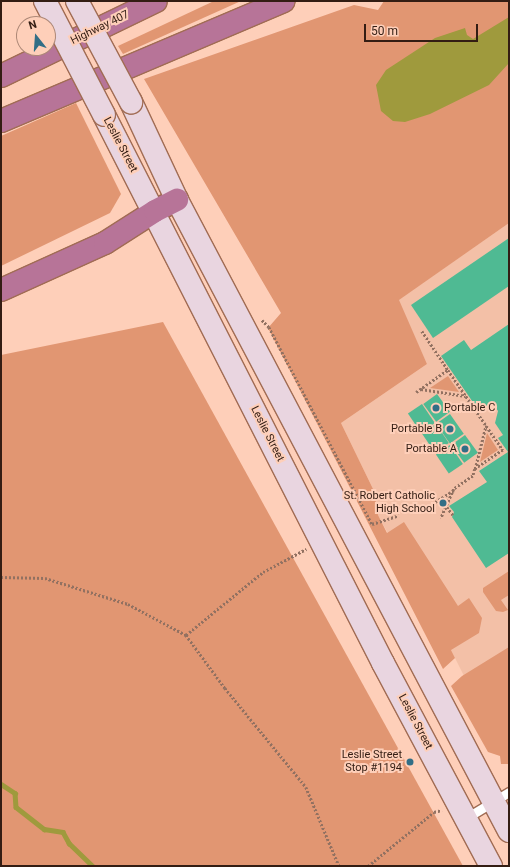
<!DOCTYPE html>
<html>
<head>
<meta charset="utf-8">
<style>
  body { margin:0 }
  #map { position:relative; width:510px; height:867px; overflow:hidden; background:#fecfb9; font-family:Roboto,sans-serif }
  div>[style] { position:absolute }
  [style*='--x'] { left:calc(var(--x)*1px); top:calc(var(--y)*1px); width:calc(var(--w)*1px); rotate:calc(var(--a)*1deg) }
  .built>* { inset:0; background:#f3c0a7 }
  .green>* { inset:0; background:#e19672 }
  .water>* { inset:0; background:#9f9a3d }
  .stream>* { height:4.5px; margin:-2.25px; padding:0 2.25px; transform-origin:2.25px; border-radius:2.25px; background:#9f9a3d }
  .building>* { inset:0; background:#4fba93; transform-origin:0 0 }
  .path>* { height:2.5px; margin-top:-1.25px; transform-origin:0; background:repeating-linear-gradient(90deg,#927161 0 2px,transparent 0 4px) }
  .roads { filter:drop-shadow(1px 0 #a16c54) drop-shadow(-1px 0 #a16c54) drop-shadow(0 1px #a16c54) drop-shadow(0 -1px #a16c54) }
  .service>* { height:9px; margin:-4.5px; padding:0 4.5px; transform-origin:4.5px; border-radius:4.5px; background:#fff }
  .secondary>* { height:22px; margin:-11px; padding:0 11px; transform-origin:11px; border-radius:11px; background:#e9d5e0 }
  .motorway>* { height:22px; margin:-11px; padding:0 11px; transform-origin:11px; border-radius:11px; background:#b77498 }
  .bridges { filter:drop-shadow(1px 0 #a16c54) drop-shadow(-1px 0 #a16c54) drop-shadow(0 1px #a16c54) drop-shadow(0 -1px #a16c54) }
  .secondary-bridge>* { height:22px; margin:-11px; padding:0 11px; transform-origin:11px; border-radius:11px; background:#e9d5e0 }
  .dots>* { width:11px; height:11px; translate:-50% -50%; box-sizing:border-box; border:2px solid #fecfb9; border-radius:50% }
  span { translate:-50% -50%; white-space:nowrap; text-align:center; line-height:1.15; -webkit-text-stroke:4px #fecfb9; paint-order:stroke }
  .street-label { font-size:11px; color:#331d13 }
  .poi-label { font-size:11px; color:#331d13 }
  .left { translate:0 -50%; text-align:left }
  .right { translate:-100% -50%; text-align:right }
  .frame { position:absolute; inset:0; border:2px solid #331d13; pointer-events:none }
  .north { position:absolute; left:16px; top:16px; width:40px; height:40px; box-sizing:border-box; background:#fecfb9; border:1px solid #ad8877; border-radius:50%; rotate:343deg; font-size:11px; font-weight:700; line-height:16px; text-align:center; color:#331d13 }
  .north::after { content:''; display:block; margin:auto; width:14px; height:18px; background:#326e86; clip-path:polygon(50% 0,100% 100%,50% 72%,0 100%) }
  .scale { position:absolute; left:364px; top:24px; width:114px; height:18px; box-sizing:border-box; border:2px solid #331d13; border-top:0; padding-left:5px; font-size:12px; line-height:14px; white-space:nowrap; color:#331d13; -webkit-text-stroke:3px #fecfb9; paint-order:stroke }
</style>
</head>
<body>
<div id="map">
  <div class="built">
    <div style="clip-path:polygon(509px 223px,509px 766px,451px 650px,378px 515px,374px 491px,341px 423px,427px 364px,398px 300px)"></div>
  </div>
  <div class="green">
    <div style="clip-path:polygon(214px 1px,241px 1px,123px 54px,118px 46px)"></div>
    <div style="clip-path:polygon(384px 1px,509px 1px,509px 223px,399px 300px,427px 364px,341px 423px,374px 491px,378px 515px,387px 533px,404px 522px,458px 606px,469px 598px,482px 618px,479px 633px,451px 650px,455px 658px,443px 669px,268px 328px,281px 313px,144px 79px,354px 5px,378px 10px)"></div>
    <div style="clip-path:polygon(76px 103px,121px 194px,110px 213px,1px 266px,1px 136px)"></div>
    <div style="clip-path:polygon(163px 322px,463px 866px,1px 866px,1px 355px)"></div>
    <div style="clip-path:polygon(448px 376px,459px 392px,430px 388px)"></div>
    <div style="clip-path:polygon(487px 433px,498px 450px,480px 462px)"></div>
    <div style="clip-path:polygon(509px 571px,509px 595px,501px 600px,508px 610px,503px 612px,496px 611px,483px 592px,483px 588px)"></div>
    <div style="clip-path:polygon(509px 647px,509px 764px,501px 764px,500px 756px,488px 752px,451px 686px,462px 676px)"></div>
  </div>
  <div class="water">
    <div style="clip-path:polygon(509px 17px,509px 63px,489px 85px,430px 114px,405px 122px,393px 121px,381px 111px,376px 85px,386px 70px,435px 38px,465px 28px,467px 35px,473px 39px)"></div>
  </div>
  <div class="stream">
    <div style="--x:1;--y:784;--w:17;--a:33"></div>
    <div style="--x:15;--y:793;--w:14;--a:86"></div>
    <div style="--x:16;--y:807;--w:36;--a:38"></div>
    <div style="--x:44;--y:829;--w:19;--a:9"></div>
    <div style="--x:63;--y:832;--w:13;--a:61"></div>
    <div style="--x:69;--y:843;--w:33;--a:44"></div>
  </div>
  <div class="building">
    <div style="clip-path:polygon(509px 238px,509px 286px,433px 338px,411px 305px)"></div>
    <div style="clip-path:polygon(509px 324px,509px 553px,486px 568px,452px 517px,454px 512px,449px 506px,487px 482px,479px 471px,508px 452px,498px 438px,503px 435px,495px 423px,498px 411px,492px 402px,479px 411px,441px 356px,464px 340px,471px 350px)"></div>
    <div style="left:437px;top:394px;width:22px;height:17px;rotate:54deg"></div>
    <div style="left:422px;top:404px;width:23px;height:17px;rotate:56deg"></div>
    <div style="left:450px;top:414px;width:24px;height:17px;rotate:55deg"></div>
    <div style="left:436px;top:424px;width:23px;height:17px;rotate:56deg"></div>
    <div style="left:465px;top:435px;width:22px;height:17px;rotate:54deg"></div>
    <div style="left:450px;top:445px;width:23px;height:17px;rotate:56deg"></div>
  </div>
  <div class="path">
    <div style="--x:262;--y:320;--w:10;--a:45"></div>
    <div style="--x:269;--y:327;--w:222;--a:62.4"></div>
    <div style="--x:372;--y:524;--w:28;--a:-18"></div>
    <div style="--x:422;--y:331;--w:47;--a:56.3"></div>
    <div style="--x:421;--y:389;--w:45;--a:9"></div>
    <div style="--x:416;--y:392;--w:39;--a:-35"></div>
    <div style="--x:448;--y:370;--w:97;--a:55.5"></div>
    <div style="--x:503;--y:450;--w:34;--a:146"></div>
    <div style="--x:475;--y:469;--w:7;--a:106"></div>
    <div style="--x:473;--y:476;--w:23;--a:146"></div>
    <div style="--x:454;--y:489;--w:32;--a:114"></div>
    <div style="--x:475;--y:469;--w:45;--a:-76"></div>
    <div style="--x:435;--y:502;--w:22;--a:-32"></div>
    <div style="--x:447;--y:507;--w:10;--a:53"></div>
    <div style="--x:1;--y:577;--w:44;--a:1.3"></div>
    <div style="--x:45;--y:578;--w:87;--a:17.4"></div>
    <div style="--x:128;--y:604;--w:66;--a:28.1"></div>
    <div style="--x:186;--y:635;--w:66;--a:53.7"></div>
    <div style="--x:225;--y:688;--w:128;--a:50.7"></div>
    <div style="--x:306;--y:787;--w:86;--a:67.3"></div>
    <div style="--x:186;--y:635;--w:99;--a:-39.3"></div>
    <div style="--x:263;--y:572;--w:49;--a:-28.1"></div>
    <div style="--x:368;--y:866;--w:85;--a:-39.3"></div>
    <div style="--x:434;--y:812;--w:8;--a:-14"></div>
  </div>
  <div class="roads">
    <div class="service">
      <div style="--x:466;--y:818;--w:50;--a:-31.2"></div>
    </div>
    <div class="secondary">
      <div style="--x:131;--y:102;--w:108;--a:64.9"></div>
      <div style="--x:177;--y:200;--w:713;--a:62.25"></div>
      <div style="--x:104;--y:115;--w:615;--a:63.02"></div>
      <div style="--x:383;--y:663;--w:230;--a:62"></div>
    </div>
    <div class="motorway">
      <div style="--x:1;--y:76;--w:172;--a:-25.8"></div>
      <div style="--x:1;--y:121;--w:307;--a:-23"></div>
      <div style="--x:1;--y:290;--w:114;--a:-24.3"></div>
      <div style="--x:105;--y:243;--w:59;--a:-32.6"></div>
      <div style="--x:155;--y:211;--w:25;--a:-27"></div>
    </div>
  </div>
  <div class="bridges">
    <div class="secondary-bridge">
      <div style="--x:45;--y:1;--w:128;--a:62.6"></div>
      <div style="--x:77;--y:1;--w:115;--a:61.9"></div>
    </div>
  </div>
  <div class="dots">
    <div style="left:436px;top:408px;background:#326e86"></div>
    <div style="left:450px;top:429px;background:#326e86"></div>
    <div style="left:465px;top:449px;background:#326e86"></div>
    <div style="left:443px;top:503px;background:#326e86"></div>
    <div style="left:410px;top:762px;background:#326e86"></div>
  </div>
  <div class="street-label">
    <span style="left:100px;top:28px;rotate:-26deg">Highway 407</span>
    <span style="left:120px;top:145px;rotate:62deg">Leslie Street</span>
    <span style="left:267px;top:434px;rotate:63deg">Leslie Street</span>
    <span style="left:415px;top:722px;rotate:62deg">Leslie Street</span>
  </div>
  <div class="poi-label">
    <span class="left" style="left:444px;top:408px">Portable C</span>
    <span class="right" style="left:442px;top:429px">Portable B</span>
    <span class="right" style="left:457px;top:449px">Portable A</span>
    <span class="right" style="left:435px;top:503px">St. Robert Catholic<br>High School</span>
    <span class="right" style="left:402px;top:762px">Leslie Street<br>Stop #1194</span>
  </div>
  <div class="frame"></div>
  <div class="north">N</div>
  <div class="scale">50 m</div>
</div>
</body>
</html>
